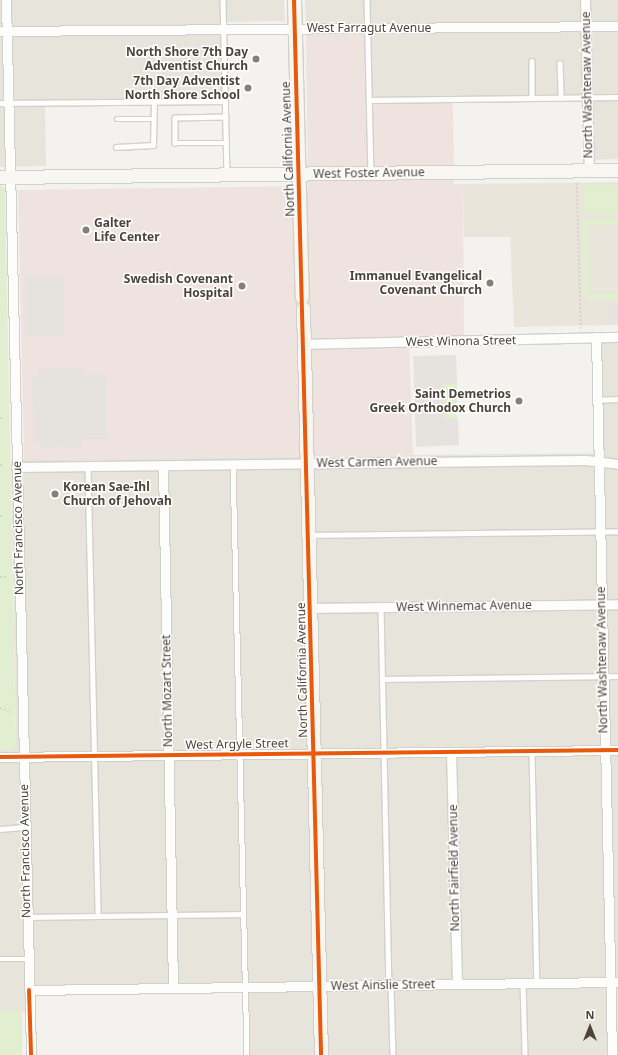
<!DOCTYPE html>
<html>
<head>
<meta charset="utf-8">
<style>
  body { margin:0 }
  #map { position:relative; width:618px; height:1055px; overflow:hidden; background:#f4f2ee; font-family:"Noto Sans",sans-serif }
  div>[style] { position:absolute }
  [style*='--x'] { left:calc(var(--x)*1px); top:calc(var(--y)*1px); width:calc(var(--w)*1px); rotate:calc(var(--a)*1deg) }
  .residential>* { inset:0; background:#e7e4dc }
  .education>* { inset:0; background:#eae5da }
  .medical>* { inset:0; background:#eee3df }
  .green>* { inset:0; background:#e1eecf; transform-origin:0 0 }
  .parking>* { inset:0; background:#e6e3df; transform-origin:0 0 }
  .path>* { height:1.5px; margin-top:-0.75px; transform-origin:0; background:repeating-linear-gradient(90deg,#d3d2cc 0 2px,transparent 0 4px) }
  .roads { filter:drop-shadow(1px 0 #d2d0cb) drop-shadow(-1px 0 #d2d0cb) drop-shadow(0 1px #d2d0cb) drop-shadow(0 -1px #d2d0cb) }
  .service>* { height:4.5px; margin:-2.25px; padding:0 2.25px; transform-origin:2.25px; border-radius:2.25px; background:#fdfdfc }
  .minor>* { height:9px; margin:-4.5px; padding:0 4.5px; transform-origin:4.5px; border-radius:4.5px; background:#fdfdfc }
  .secondary>* { height:13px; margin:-6.5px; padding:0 6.5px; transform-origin:6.5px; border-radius:6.5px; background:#f7f6f1 }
  .cycleway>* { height:4px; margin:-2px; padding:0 2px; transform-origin:2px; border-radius:2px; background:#e8590c }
  .dots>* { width:11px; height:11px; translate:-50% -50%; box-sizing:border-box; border:2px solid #fff; border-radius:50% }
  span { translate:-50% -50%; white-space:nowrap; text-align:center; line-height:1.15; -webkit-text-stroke:3px #fff; paint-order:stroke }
  .street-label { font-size:12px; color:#4b4439 }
  .poi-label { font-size:12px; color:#4b4439; font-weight:700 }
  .right { translate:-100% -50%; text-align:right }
  .left { translate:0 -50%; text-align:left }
  .north { position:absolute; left:570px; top:1007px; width:40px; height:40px; -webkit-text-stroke:3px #fff; paint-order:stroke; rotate:0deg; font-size:11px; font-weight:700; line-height:16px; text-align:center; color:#4b4439 }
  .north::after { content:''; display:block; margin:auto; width:14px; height:18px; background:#4b4439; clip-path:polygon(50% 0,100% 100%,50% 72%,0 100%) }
</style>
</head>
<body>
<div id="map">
  <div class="residential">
    <div style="clip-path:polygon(0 0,284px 0,285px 21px,223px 22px,224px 99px,45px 102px,46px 166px,0 167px)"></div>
    <div style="clip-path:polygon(305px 0,618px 0,618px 159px,590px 160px,588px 99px,369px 102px,367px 33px,306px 33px)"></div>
    <div style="clip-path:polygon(597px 339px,618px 339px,618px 1055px,248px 1055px,247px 988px,29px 990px,28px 1012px,0 1011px,0 750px,12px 749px,16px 745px,11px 459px,600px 453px)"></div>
  </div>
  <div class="education">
    <div style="clip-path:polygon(618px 182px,618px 325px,514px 327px,510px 237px,464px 237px,463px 184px)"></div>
  </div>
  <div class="medical">
    <div style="clip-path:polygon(306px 33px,367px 33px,369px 101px,453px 101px,454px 184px,463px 184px,464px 335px,409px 336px,413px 455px,24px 459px,18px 190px,308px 186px)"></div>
  </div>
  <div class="green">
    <div style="clip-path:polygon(0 185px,5px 188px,16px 745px,12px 749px,0 750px)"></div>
    <div style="left:618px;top:185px;width:30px;height:34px;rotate:90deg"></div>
    <div style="clip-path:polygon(618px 219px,618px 224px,591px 226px,588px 234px,590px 291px,596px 294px,618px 293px,618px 300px,589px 300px,584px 295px,582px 220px)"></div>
    <div style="left:443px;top:383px;width:14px;height:35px"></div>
    <div style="left:0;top:1011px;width:22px;height:44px"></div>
  </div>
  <div class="parking">
    <div style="left:25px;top:275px;width:39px;height:61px"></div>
    <div style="clip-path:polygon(608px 304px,618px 304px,618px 323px,609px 324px)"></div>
    <div style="clip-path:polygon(456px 355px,457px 383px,443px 384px,443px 418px,458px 418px,459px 445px,416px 447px,413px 356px)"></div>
    <div style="clip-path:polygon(83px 368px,84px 375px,106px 375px,107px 439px,82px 439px,82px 447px,40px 448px,40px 441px,33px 441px,32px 378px,39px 377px,39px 369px)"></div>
  </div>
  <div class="path">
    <div style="--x:577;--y:183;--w:146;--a:88.4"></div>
    <div style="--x:0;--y:418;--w:2;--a:0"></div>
    <div style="--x:0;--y:465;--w:3;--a:0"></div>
    <div style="--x:0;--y:516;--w:4;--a:0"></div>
    <div style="--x:0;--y:577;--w:6;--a:0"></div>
    <div style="--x:0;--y:708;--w:10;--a:24"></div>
  </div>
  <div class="roads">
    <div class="service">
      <div style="--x:223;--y:0;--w:173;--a:88.7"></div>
      <div style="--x:367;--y:0;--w:171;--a:88.7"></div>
      <div style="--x:532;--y:61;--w:37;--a:90"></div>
      <div style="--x:560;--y:63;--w:35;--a:88"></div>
      <div style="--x:369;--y:100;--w:249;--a:-0.7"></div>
      <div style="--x:0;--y:103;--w:225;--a:-0.5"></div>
      <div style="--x:226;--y:117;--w:51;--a:178.9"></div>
      <div style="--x:175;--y:118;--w:25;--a:90"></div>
      <div style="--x:175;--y:143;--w:52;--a:0"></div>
      <div style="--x:117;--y:119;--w:36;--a:0"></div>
      <div style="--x:116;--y:147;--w:37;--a:-3"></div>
      <div style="--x:153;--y:145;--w:44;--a:-88.7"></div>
      <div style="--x:598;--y:400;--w:20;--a:-3"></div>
      <div style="--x:233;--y:464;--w:591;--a:88.64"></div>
      <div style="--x:88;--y:467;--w:449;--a:88.7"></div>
      <div style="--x:309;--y:535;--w:309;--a:-0.7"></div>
      <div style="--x:381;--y:607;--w:378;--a:88.8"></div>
      <div style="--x:382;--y:679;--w:236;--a:-0.7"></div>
      <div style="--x:532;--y:751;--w:232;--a:88.8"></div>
      <div style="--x:0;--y:829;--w:25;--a:-5"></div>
      <div style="--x:27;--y:917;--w:216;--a:-0.8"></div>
      <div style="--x:0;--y:959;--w:28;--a:0"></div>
      <div style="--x:523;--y:983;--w:72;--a:88.4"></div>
      <div style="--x:391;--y:985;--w:70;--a:88.4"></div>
    </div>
    <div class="minor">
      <div style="--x:6;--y:0;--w:1055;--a:88.64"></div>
      <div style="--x:585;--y:0;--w:170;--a:88.7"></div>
      <div style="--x:0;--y:31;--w:618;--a:-0.46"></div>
      <div style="--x:596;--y:337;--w:718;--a:88.72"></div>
      <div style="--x:304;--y:344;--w:314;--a:-1.3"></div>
      <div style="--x:163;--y:466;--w:522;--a:88.9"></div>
      <div style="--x:16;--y:467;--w:570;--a:-0.7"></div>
      <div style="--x:586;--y:460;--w:32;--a:7"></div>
      <div style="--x:310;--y:608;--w:308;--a:-0.7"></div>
      <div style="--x:451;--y:752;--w:232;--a:88.5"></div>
      <div style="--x:0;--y:757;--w:618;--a:-0.65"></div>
      <div style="--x:29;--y:990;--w:589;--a:-0.78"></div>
    </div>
    <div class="secondary">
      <div style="--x:294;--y:0;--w:297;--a:88.5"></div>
      <div style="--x:0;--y:177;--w:618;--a:-0.65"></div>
      <div style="--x:303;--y:308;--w:747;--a:88.62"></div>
    </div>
  </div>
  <div class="cycleway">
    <div style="--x:294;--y:0;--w:1055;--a:88.53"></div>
    <div style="--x:0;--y:757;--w:618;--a:-0.65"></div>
    <div style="--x:29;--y:990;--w:65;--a:88.2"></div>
  </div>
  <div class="dots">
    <div style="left:256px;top:59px;background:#868178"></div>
    <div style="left:248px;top:88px;background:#868178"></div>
    <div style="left:86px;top:230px;background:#868178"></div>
    <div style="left:490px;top:283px;background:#868178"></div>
    <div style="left:242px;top:286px;background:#868178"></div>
    <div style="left:519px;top:401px;background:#868178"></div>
    <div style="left:55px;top:494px;background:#868178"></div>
  </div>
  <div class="street-label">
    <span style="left:369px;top:28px">West Farragut Avenue</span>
    <span style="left:587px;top:85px;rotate:-91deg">North Washtenaw Avenue</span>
    <span style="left:288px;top:149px;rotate:-92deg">North California Avenue</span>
    <span style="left:369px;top:173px;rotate:-1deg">West Foster Avenue</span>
    <span style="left:461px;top:341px;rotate:-1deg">West Winona Street</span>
    <span style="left:377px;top:462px;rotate:-1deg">West Carmen Avenue</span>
    <span style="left:18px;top:528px;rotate:-91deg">North Francisco Avenue</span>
    <span style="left:464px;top:606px;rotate:-1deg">West Winnemac Avenue</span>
    <span style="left:602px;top:660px;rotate:-91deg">North Washtenaw Avenue</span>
    <span style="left:302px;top:670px;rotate:-91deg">North California Avenue</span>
    <span style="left:167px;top:691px;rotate:-91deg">North Mozart Street</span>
    <span style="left:237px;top:744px;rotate:-1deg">West Argyle Street</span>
    <span style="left:25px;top:851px;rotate:-91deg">North Francisco Avenue</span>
    <span style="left:454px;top:868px;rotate:-91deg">North Fairfield Avenue</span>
    <span style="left:383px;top:985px;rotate:-1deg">West Ainslie Street</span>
  </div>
  <div class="poi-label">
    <span class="right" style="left:248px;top:59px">North Shore 7th Day<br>Adventist Church</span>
    <span class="right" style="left:240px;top:88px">7th Day Adventist<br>North Shore School</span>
    <span class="left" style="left:94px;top:230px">Galter<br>Life Center</span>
    <span class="right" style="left:482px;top:283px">Immanuel Evangelical<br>Covenant Church</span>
    <span class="right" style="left:233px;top:286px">Swedish Covenant<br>Hospital</span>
    <span class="right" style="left:511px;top:401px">Saint Demetrios<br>Greek Orthodox Church</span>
    <span class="left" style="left:63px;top:494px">Korean Sae-Ihl<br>Church of Jehovah</span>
  </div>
  <div class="north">N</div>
</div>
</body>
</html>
